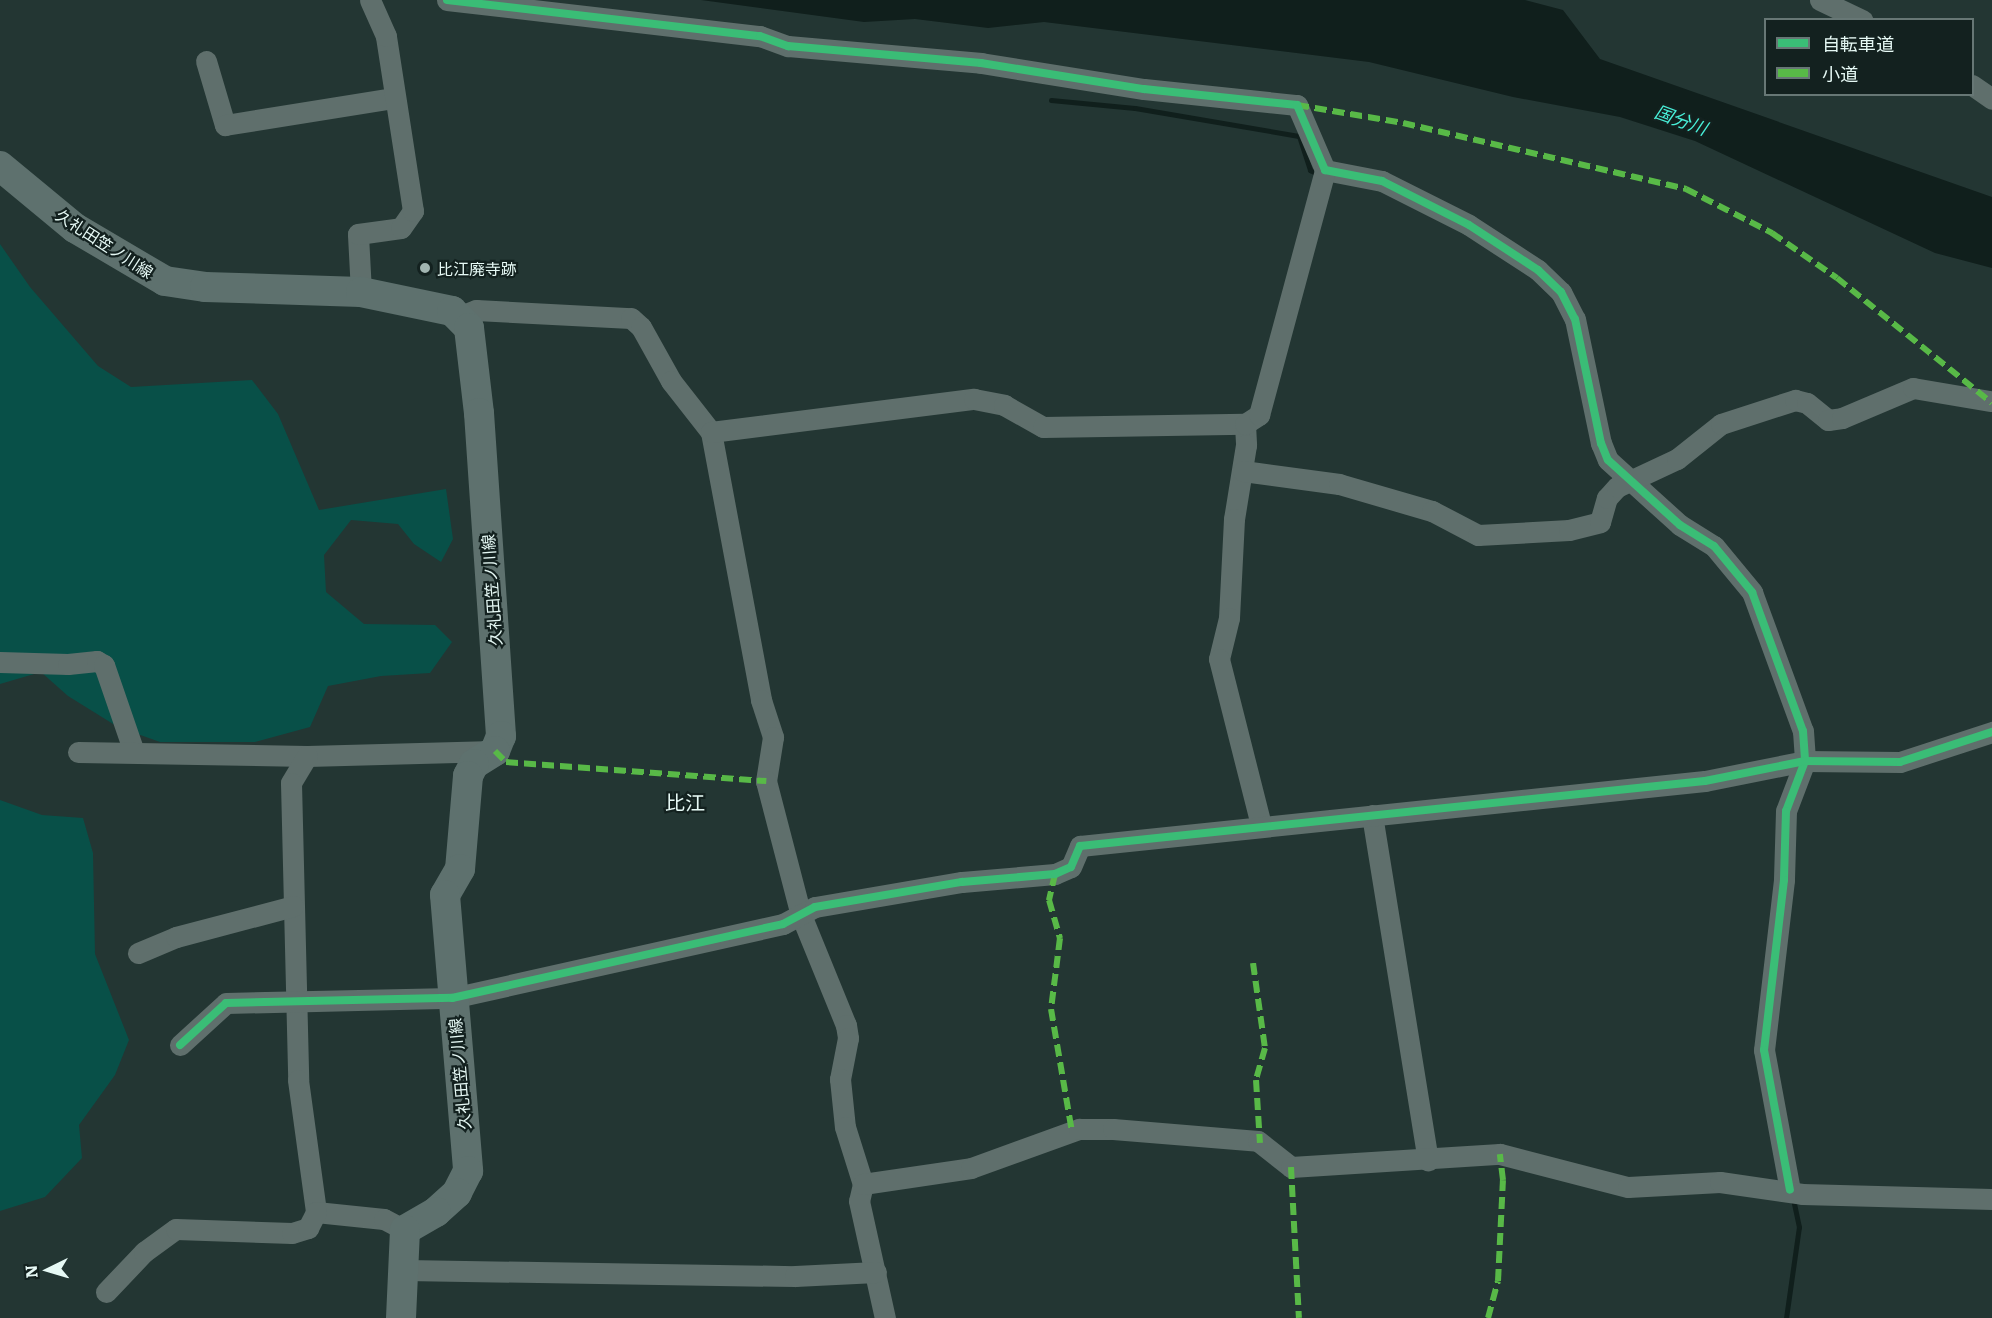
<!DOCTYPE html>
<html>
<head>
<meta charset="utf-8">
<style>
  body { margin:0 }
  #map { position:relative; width:1992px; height:1318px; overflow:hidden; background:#233633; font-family:Literata,"Noto Sans JP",serif }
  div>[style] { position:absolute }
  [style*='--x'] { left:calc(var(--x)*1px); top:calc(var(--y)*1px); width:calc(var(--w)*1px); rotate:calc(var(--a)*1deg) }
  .green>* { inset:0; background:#085048 }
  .water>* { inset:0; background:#101f1c }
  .stream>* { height:5px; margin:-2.5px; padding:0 2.5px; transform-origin:2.5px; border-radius:2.5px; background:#101f1c }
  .street>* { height:21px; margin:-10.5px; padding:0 10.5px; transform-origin:10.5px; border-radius:10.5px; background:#5f6f6c }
  .secondary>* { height:30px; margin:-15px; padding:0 15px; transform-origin:15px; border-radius:15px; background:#5e716e }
  .quiet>* { height:6px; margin-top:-3px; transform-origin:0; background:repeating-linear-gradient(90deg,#58b947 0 12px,transparent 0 18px) }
  .cycleway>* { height:8px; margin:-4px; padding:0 4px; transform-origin:4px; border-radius:4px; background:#3abd76 }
  .dots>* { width:16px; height:16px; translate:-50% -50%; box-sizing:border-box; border:3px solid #13211f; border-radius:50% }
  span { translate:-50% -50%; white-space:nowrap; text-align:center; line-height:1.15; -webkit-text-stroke:4.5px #13211f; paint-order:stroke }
  .street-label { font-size:16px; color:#e6f9f5 }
  .poi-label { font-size:16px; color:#e6f9f5 }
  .left { translate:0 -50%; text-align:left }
  .water-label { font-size:18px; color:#48f0d9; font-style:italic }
  .quarter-label { font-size:20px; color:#e6f9f5 }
  .legend { position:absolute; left:1764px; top:18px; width:210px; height:78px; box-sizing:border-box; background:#13211f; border:2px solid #677775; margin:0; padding:8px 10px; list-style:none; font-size:18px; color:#e6f9f5 }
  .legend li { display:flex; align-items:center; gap:12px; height:30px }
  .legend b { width:30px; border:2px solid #677775 }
  .north { position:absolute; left:18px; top:1240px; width:60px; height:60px; -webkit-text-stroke:4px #13211f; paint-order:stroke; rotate:265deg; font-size:16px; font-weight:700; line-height:24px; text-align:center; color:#e6f9f5 }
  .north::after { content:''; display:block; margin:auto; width:21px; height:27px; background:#e6f9f5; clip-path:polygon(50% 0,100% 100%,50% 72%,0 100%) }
</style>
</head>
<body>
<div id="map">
  <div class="green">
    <div style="clip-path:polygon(0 244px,30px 287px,98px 366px,131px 387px,252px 380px,278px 414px,319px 510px,446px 489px,453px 539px,441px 562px,414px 544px,398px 524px,351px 520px,324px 555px,326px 592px,364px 624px,435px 625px,452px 642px,430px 673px,381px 676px,328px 686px,310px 727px,255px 742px,160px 742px,118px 727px,68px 696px,41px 672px,0 684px)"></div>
    <div style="clip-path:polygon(0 800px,42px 815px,83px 818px,93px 853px,95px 954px,129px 1040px,115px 1075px,79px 1125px,82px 1158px,45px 1197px,0 1211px)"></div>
  </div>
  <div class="water">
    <div style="clip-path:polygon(701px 0,1525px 0,1563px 10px,1600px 59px,1992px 197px,1992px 268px,1935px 253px,1695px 141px,1620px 117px,1513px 97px,1369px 62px,1044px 22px,988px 28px,915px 19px,864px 22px)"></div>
  </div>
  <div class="stream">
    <div style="--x:1051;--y:100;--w:84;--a:5.4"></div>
    <div style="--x:1135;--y:108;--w:166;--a:9.7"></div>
    <div style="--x:1299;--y:136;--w:36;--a:72"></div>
    <div style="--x:1310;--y:170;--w:9;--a:27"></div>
    <div style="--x:1786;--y:1318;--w:92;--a:-81.9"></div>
    <div style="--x:1799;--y:1227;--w:29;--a:-102"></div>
  </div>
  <div class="street">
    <div style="--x:447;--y:0;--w:315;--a:6.6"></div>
    <div style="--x:760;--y:36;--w:30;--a:20"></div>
    <div style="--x:788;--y:46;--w:194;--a:5"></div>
    <div style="--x:981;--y:63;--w:165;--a:9.1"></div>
    <div style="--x:1144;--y:89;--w:154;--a:6"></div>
    <div style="--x:1297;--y:105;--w:71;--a:66.7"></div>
    <div style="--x:1325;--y:170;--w:58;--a:10.9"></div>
    <div style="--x:1382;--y:181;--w:97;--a:26.8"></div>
    <div style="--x:1469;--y:225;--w:82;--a:33.1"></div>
    <div style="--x:1538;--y:270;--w:32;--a:44"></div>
    <div style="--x:1561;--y:292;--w:30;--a:63"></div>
    <div style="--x:1575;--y:319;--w:127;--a:78.2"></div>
    <div style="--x:1601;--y:443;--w:18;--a:68"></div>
    <div style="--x:1608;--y:460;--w:97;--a:42.1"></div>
    <div style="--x:1680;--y:525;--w:40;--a:32"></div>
    <div style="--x:1714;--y:546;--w:60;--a:50.4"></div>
    <div style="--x:1752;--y:592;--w:148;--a:69.9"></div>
    <div style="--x:1803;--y:731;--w:30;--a:86"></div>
    <div style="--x:1805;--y:761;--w:53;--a:110.8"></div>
    <div style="--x:1786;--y:811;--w:69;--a:91.7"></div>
    <div style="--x:1784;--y:880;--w:171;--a:96.7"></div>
    <div style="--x:1764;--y:1050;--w:142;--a:79.5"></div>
    <div style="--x:1820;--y:0;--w:47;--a:25.5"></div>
    <div style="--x:206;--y:61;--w:67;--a:73.5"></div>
    <div style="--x:225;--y:125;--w:171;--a:-9.1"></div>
    <div style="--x:1972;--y:85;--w:24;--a:35"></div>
    <div style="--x:361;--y:292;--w:58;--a:-93"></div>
    <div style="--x:358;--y:234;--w:43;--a:-7.9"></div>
    <div style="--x:401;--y:228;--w:21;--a:-55"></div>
    <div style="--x:413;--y:211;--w:177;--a:-98.8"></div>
    <div style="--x:386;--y:36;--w:39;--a:-114"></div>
    <div style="--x:461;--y:316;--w:16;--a:-22"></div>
    <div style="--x:476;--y:310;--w:155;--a:3"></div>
    <div style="--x:631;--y:318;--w:13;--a:42"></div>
    <div style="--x:641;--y:327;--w:62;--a:60.9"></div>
    <div style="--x:671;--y:381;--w:65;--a:51.9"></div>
    <div style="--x:711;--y:432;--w:273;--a:79.4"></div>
    <div style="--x:761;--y:700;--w:39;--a:72"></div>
    <div style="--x:773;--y:737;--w:45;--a:99"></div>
    <div style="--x:766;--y:781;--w:138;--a:75.4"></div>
    <div style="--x:801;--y:915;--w:119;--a:67.8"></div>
    <div style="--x:846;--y:1025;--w:13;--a:81"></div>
    <div style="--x:848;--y:1038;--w:42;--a:101"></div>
    <div style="--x:840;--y:1079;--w:48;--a:84.1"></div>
    <div style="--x:845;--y:1127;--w:60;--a:72.5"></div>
    <div style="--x:863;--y:1184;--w:17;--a:103"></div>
    <div style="--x:859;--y:1201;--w:120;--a:77.5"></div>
    <div style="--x:1245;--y:424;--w:21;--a:87"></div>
    <div style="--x:1246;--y:445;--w:75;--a:99.2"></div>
    <div style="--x:1234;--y:519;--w:99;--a:92.9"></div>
    <div style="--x:1229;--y:618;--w:42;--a:103.7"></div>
    <div style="--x:1219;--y:659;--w:171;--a:75.8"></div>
    <div style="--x:711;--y:432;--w:265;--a:-7.2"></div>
    <div style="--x:974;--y:399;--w:31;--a:11"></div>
    <div style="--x:1004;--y:405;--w:45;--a:29.4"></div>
    <div style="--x:1043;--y:427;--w:202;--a:-0.9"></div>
    <div style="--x:1245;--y:424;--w:17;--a:-33"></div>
    <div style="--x:1259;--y:415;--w:254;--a:-74.9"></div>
    <div style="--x:1243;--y:471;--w:97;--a:7.7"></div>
    <div style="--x:1339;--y:484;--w:97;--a:16.2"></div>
    <div style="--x:1432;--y:511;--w:52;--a:27.6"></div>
    <div style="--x:1478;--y:535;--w:91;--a:-3.1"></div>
    <div style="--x:1569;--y:530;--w:32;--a:-14"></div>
    <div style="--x:1600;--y:522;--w:25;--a:-74"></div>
    <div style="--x:1607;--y:498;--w:15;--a:-48"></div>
    <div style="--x:1617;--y:487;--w:66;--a:-25"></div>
    <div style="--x:1677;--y:459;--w:56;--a:-38.5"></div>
    <div style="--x:1721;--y:424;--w:78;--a:-18"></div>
    <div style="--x:1795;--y:400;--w:12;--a:14"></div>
    <div style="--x:1807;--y:403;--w:27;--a:39"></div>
    <div style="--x:1828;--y:420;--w:14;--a:-8"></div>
    <div style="--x:1842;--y:418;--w:77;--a:-22.9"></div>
    <div style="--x:1913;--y:388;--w:78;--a:9.6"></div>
    <div style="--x:0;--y:662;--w:68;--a:1.7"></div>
    <div style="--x:68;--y:664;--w:29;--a:-6"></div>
    <div style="--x:97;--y:661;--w:8;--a:30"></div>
    <div style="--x:104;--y:665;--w:92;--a:71"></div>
    <div style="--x:78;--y:752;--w:229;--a:1"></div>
    <div style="--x:307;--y:756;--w:187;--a:-1.5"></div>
    <div style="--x:307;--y:756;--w:31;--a:121"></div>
    <div style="--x:291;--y:783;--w:297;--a:88.6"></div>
    <div style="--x:298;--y:1080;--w:133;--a:82.2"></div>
    <div style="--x:316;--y:1212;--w:68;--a:5.9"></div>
    <div style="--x:384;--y:1219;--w:24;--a:28"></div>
    <div style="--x:1372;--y:815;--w:350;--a:80.8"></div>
    <div style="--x:138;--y:953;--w:41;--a:-22.8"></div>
    <div style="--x:176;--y:937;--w:121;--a:-14.8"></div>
    <div style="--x:180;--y:1045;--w:62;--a:-42.4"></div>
    <div style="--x:226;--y:1003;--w:226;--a:-1.3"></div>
    <div style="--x:452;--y:998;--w:339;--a:-12.6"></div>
    <div style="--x:783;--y:924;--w:36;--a:-28"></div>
    <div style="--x:815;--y:907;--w:149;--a:-9.7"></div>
    <div style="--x:962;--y:882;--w:93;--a:-4.9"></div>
    <div style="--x:1055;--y:874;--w:17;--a:-24"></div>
    <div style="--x:1071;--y:867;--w:23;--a:-67"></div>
    <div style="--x:1080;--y:846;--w:628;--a:-5.94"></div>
    <div style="--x:1705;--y:781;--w:102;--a:-11.3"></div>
    <div style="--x:1805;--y:761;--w:95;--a:0.6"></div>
    <div style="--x:1900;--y:762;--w:97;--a:-18.1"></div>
    <div style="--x:863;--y:1184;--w:109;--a:-8.4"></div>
    <div style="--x:971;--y:1168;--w:115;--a:-19.9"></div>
    <div style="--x:1079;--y:1129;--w:34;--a:0"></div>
    <div style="--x:1113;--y:1129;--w:145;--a:4.7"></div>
    <div style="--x:1258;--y:1141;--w:42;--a:38.2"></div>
    <div style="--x:1291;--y:1167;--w:209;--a:-3.6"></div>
    <div style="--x:1500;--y:1154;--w:132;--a:14.5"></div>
    <div style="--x:1628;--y:1187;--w:92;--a:-3.1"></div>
    <div style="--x:1720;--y:1182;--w:83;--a:8.3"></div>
    <div style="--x:1802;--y:1194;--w:190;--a:1.5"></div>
    <div style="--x:405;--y:1270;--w:390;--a:0.9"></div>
    <div style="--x:795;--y:1276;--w:81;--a:-2.8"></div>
    <div style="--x:106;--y:1292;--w:55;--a:-46.5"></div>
    <div style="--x:144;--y:1252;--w:39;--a:-36"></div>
    <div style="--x:176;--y:1229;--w:116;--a:2"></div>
    <div style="--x:292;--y:1233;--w:17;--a:-17"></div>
    <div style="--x:308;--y:1228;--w:18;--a:-63"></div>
  </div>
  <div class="secondary">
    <div style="--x:0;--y:166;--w:97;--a:39.6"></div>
    <div style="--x:75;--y:228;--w:104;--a:30.5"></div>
    <div style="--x:165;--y:281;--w:40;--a:8.5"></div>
    <div style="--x:205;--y:287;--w:156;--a:1.8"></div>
    <div style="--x:361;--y:292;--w:93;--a:11.8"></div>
    <div style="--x:452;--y:311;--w:24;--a:45"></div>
    <div style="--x:469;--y:328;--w:86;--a:83.3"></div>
    <div style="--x:479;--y:413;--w:324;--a:86.1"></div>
    <div style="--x:501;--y:736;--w:16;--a:112"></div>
    <div style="--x:495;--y:751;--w:25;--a:148"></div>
    <div style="--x:474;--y:764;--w:13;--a:117"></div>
    <div style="--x:468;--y:776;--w:93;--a:94.9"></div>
    <div style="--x:460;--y:869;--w:30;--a:120"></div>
    <div style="--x:445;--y:895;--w:277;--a:85.2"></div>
    <div style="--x:468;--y:1171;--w:25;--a:117"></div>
    <div style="--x:457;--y:1193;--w:28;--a:138"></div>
    <div style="--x:436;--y:1212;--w:36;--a:150"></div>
    <div style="--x:405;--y:1230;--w:88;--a:92.6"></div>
  </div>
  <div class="quiet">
    <div style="--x:1297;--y:105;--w:108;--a:9.6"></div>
    <div style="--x:1403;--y:123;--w:291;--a:13.1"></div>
    <div style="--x:1686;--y:189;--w:97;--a:27.1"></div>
    <div style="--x:1772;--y:233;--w:79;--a:34.7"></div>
    <div style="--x:1837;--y:278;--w:199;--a:38.9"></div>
    <div style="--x:495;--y:751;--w:16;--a:45"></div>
    <div style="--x:506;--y:762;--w:261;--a:4.2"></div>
    <div style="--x:1055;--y:874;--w:27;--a:103"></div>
    <div style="--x:1049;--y:900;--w:40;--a:74"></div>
    <div style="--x:1060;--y:938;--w:72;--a:97.2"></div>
    <div style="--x:1051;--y:1009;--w:125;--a:80.3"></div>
    <div style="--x:1253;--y:963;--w:86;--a:82"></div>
    <div style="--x:1265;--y:1048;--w:33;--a:106"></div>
    <div style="--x:1256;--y:1080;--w:63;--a:86.4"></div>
    <div style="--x:1291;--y:1167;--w:151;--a:87"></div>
    <div style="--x:1488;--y:1318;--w:38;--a:-75"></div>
    <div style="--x:1498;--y:1281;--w:101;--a:-87.2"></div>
    <div style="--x:1503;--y:1180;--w:26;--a:-97"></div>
  </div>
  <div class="cycleway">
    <div style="--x:447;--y:0;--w:315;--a:6.6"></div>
    <div style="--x:760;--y:36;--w:30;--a:20"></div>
    <div style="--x:788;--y:46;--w:194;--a:5"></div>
    <div style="--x:981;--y:63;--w:165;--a:9.1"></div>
    <div style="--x:1144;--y:89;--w:154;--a:6"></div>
    <div style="--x:1297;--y:105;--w:71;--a:66.7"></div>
    <div style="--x:1325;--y:170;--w:58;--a:10.9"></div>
    <div style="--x:1382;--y:181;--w:97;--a:26.8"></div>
    <div style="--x:1469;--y:225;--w:82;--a:33.1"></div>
    <div style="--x:1538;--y:270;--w:32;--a:44"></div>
    <div style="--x:1561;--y:292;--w:30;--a:63"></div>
    <div style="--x:1575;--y:319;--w:127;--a:78.2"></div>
    <div style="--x:1601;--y:443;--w:18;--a:68"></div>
    <div style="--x:1608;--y:460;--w:97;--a:42.1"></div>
    <div style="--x:1680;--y:525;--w:40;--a:32"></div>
    <div style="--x:1714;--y:546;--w:60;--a:50.4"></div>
    <div style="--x:1752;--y:592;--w:148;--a:69.9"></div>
    <div style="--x:1803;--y:731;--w:30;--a:86"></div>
    <div style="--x:1805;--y:761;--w:53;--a:110.8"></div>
    <div style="--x:1786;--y:811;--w:69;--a:91.7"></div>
    <div style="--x:1784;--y:880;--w:171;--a:96.7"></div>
    <div style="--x:1764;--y:1050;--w:142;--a:79.5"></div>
    <div style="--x:180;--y:1045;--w:62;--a:-42.4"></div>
    <div style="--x:226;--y:1003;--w:226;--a:-1.3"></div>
    <div style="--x:452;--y:998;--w:339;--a:-12.6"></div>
    <div style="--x:783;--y:924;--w:36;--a:-28"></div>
    <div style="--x:815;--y:907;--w:149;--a:-9.7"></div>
    <div style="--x:962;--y:882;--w:93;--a:-4.9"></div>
    <div style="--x:1055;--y:874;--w:17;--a:-24"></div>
    <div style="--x:1071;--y:867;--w:23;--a:-67"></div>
    <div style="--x:1080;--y:846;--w:628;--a:-5.94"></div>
    <div style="--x:1705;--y:781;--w:102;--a:-11.3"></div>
    <div style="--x:1805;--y:761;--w:95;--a:0.6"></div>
    <div style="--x:1900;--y:762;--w:97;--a:-18.1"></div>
  </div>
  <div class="dots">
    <div style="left:425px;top:268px;background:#a2b5b1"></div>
  </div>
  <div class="street-label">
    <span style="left:105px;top:243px;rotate:33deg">久礼田笠ノ川線</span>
    <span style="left:491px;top:590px;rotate:-94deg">久礼田笠ノ川線</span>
    <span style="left:459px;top:1074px;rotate:-95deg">久礼田笠ノ川線</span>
  </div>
  <div class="poi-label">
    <span class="left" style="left:437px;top:268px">比江廃寺跡</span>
  </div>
  <div class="water-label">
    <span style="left:1681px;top:120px;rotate:20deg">国分川</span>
  </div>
  <div class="quarter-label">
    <span style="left:685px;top:801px">比江</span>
  </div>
  <ul class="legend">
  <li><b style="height:8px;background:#3abd76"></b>自転車道</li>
  <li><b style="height:8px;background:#58b947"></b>小道</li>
  </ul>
  <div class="north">N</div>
</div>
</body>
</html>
